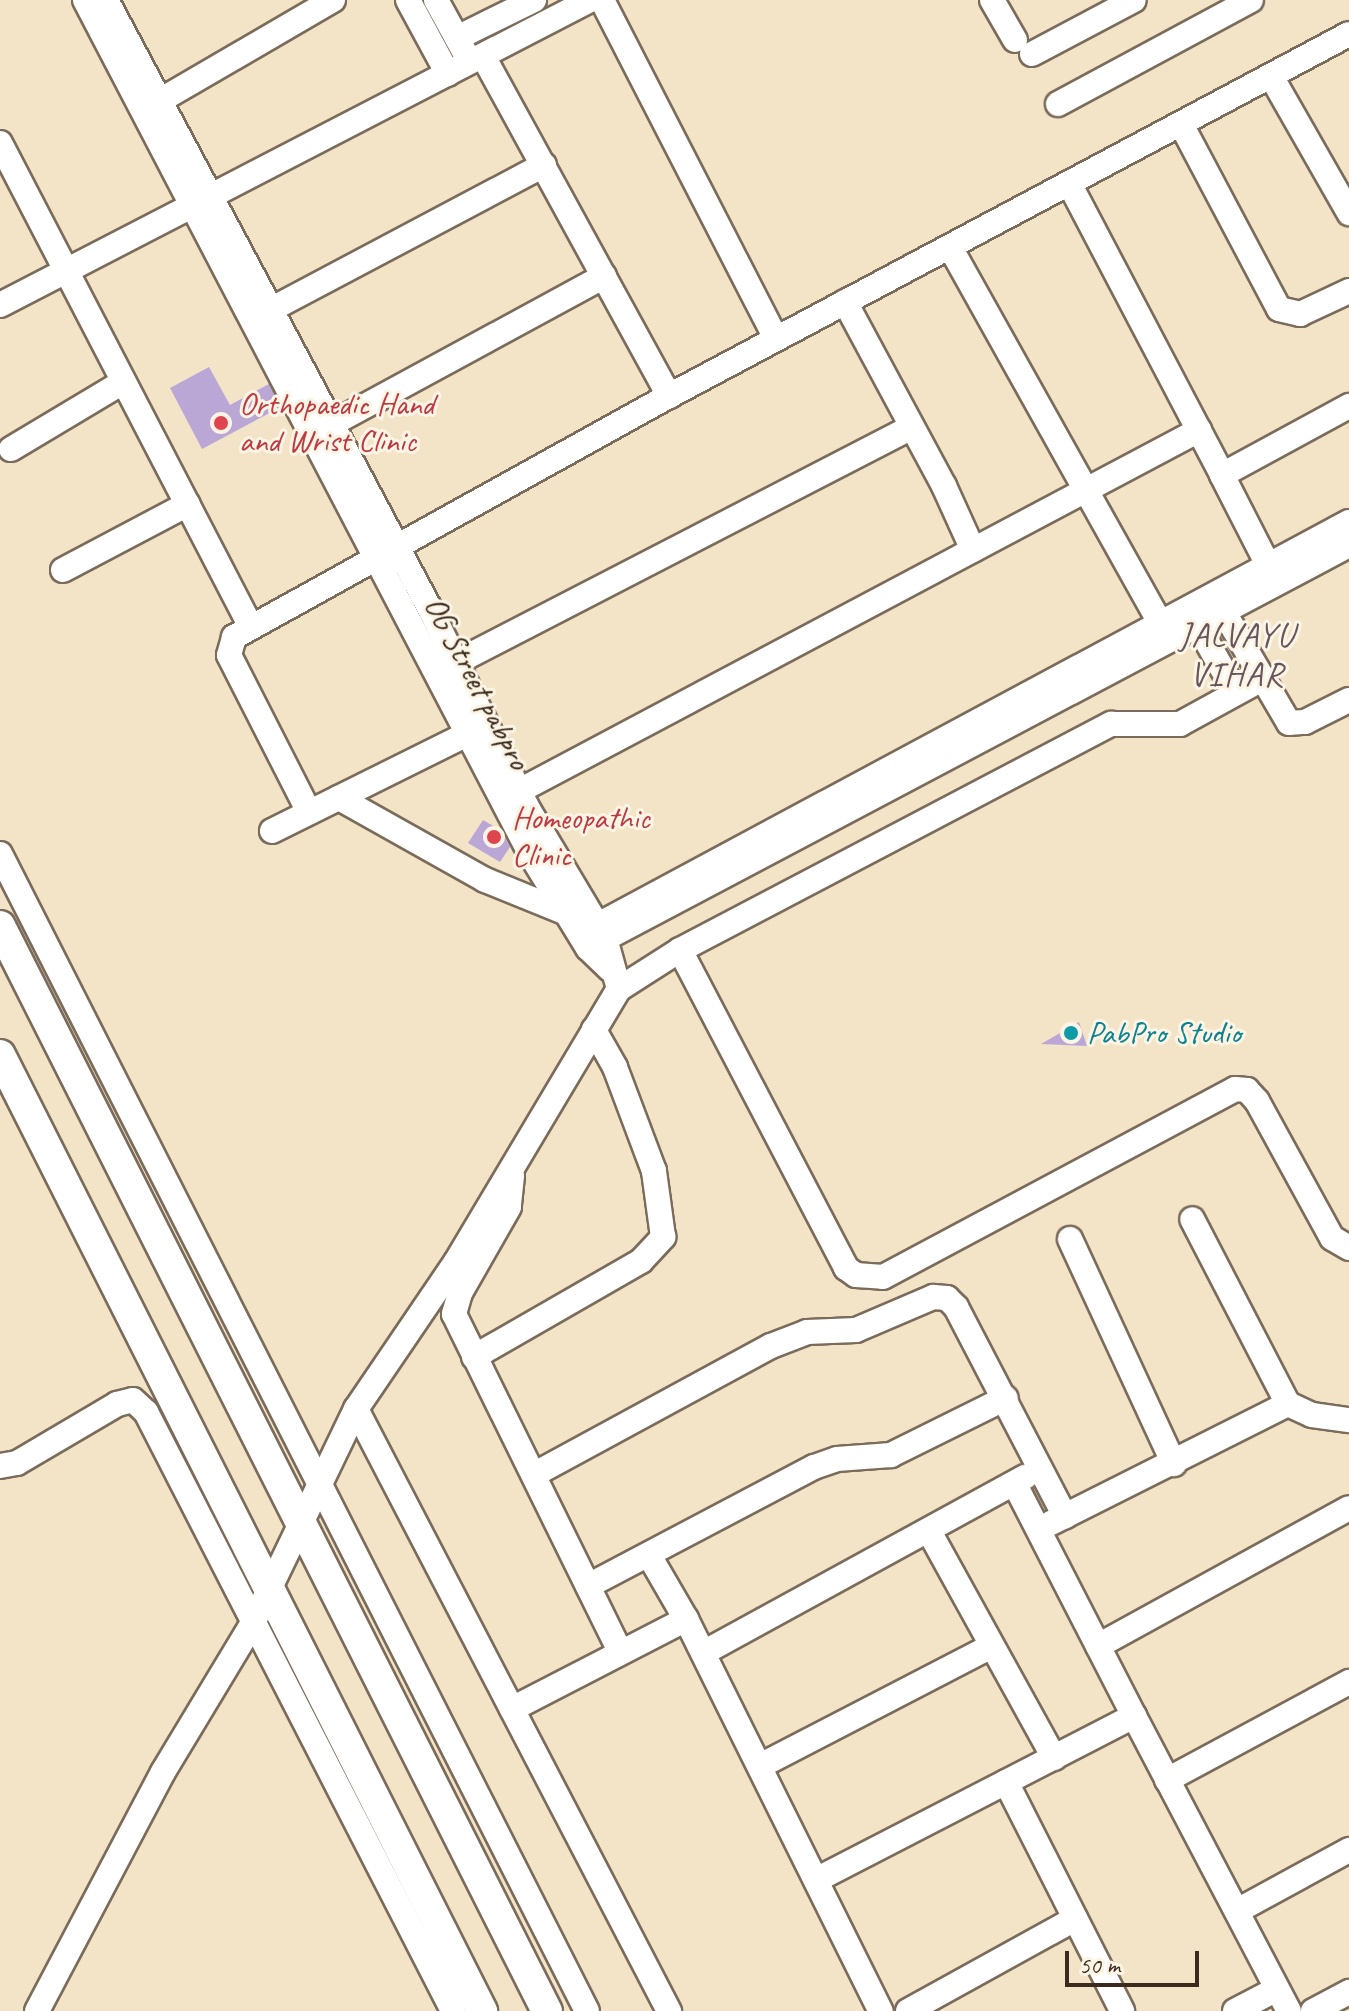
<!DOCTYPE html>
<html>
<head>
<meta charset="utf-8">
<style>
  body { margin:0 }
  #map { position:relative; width:1349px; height:2011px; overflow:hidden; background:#f3e4c8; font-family:Caveat,sans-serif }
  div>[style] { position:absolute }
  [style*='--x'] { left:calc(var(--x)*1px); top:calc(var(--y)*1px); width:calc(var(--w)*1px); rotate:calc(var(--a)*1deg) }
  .building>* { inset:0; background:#bba7d6 }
  .roads { filter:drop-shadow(2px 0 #7b6b5a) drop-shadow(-2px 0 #7b6b5a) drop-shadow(0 2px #7b6b5a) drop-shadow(0 -2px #7b6b5a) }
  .minor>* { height:24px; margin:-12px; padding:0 12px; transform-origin:12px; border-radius:12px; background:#fff }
  .major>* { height:30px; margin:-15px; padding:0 15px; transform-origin:15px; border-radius:15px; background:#fff }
  .dots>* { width:22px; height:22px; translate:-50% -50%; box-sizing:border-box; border:4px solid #fcf5e5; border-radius:50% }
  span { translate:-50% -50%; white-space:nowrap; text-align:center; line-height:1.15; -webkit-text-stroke:6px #fcf5e5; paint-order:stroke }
  .health-label { font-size:32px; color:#be3a42 }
  .left { translate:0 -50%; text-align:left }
  .street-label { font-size:32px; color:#3b2a1e }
  .culture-label { font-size:32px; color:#0d838f }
  .neighbourhood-label { font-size:34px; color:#68565e; letter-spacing:2px }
  .scale { position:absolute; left:1065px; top:1951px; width:134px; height:36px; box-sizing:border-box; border:4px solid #3b2a1e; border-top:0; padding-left:10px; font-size:24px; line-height:28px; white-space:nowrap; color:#3b2a1e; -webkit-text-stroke:6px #fcf5e5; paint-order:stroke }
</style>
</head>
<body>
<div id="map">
  <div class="building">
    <div style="clip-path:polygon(209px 367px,230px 405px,269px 384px,281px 407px,202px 449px,170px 388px)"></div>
    <div style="clip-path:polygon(483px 820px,502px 831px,510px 847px,500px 862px,468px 843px)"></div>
    <div style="clip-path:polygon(1079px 1022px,1087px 1046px,1041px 1044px)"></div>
  </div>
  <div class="roads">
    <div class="minor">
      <div style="--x:85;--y:0;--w:967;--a:62.45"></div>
      <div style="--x:532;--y:857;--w:107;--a:58.4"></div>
      <div style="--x:588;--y:948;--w:30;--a:44"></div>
      <div style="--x:408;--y:0;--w:84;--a:61.6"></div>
      <div style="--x:436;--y:0;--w:60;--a:61.3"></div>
      <div style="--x:602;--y:0;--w:381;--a:62.8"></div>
      <div style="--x:992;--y:0;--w:46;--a:60.1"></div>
      <div style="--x:457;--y:38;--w:86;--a:-26.3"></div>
      <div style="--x:1032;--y:54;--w:115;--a:-27.9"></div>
      <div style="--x:483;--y:56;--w:388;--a:61.3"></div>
      <div style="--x:1271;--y:76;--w:158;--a:60.3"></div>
      <div style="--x:161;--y:100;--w:199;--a:-30.2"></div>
      <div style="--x:1058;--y:104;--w:219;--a:-28.3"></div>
      <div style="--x:1181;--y:124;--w:209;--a:62.1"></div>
      <div style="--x:1279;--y:309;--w:22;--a:13"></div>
      <div style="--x:1300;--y:314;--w:54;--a:-25.1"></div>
      <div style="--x:0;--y:143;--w:545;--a:62.59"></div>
      <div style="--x:1069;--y:183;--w:330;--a:62.3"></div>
      <div style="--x:950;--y:247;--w:433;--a:60.8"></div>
      <div style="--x:845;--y:302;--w:209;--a:61.7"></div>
      <div style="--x:944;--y:486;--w:70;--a:65.6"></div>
      <div style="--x:0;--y:305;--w:664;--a:-27.34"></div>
      <div style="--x:270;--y:310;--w:310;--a:-27.9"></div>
      <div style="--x:330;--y:425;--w:312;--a:-28.5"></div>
      <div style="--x:11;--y:449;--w:131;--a:-30.9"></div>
      <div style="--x:1268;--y:565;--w:101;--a:-117.1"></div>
      <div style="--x:1222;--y:475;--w:145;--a:-28.5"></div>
      <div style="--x:63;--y:570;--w:141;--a:-27.8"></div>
      <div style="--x:1215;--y:597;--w:146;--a:59.6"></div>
      <div style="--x:1289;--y:723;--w:16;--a:-4"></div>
      <div style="--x:1305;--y:722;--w:49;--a:-26.6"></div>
      <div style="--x:1190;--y:612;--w:93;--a:60.4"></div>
      <div style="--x:457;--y:662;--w:512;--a:-27.32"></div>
      <div style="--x:519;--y:791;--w:770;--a:-27.96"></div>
      <div style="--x:339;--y:798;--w:167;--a:29.3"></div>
      <div style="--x:485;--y:880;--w:85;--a:22.1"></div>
      <div style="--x:309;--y:812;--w:176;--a:-117"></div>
      <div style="--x:229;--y:655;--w:19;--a:-74"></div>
      <div style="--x:234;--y:637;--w:497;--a:-29"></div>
      <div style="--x:669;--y:396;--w:770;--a:-28.03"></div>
      <div style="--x:272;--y:831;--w:218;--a:-26.4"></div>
      <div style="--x:0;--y:854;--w:1297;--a:63.1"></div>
      <div style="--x:583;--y:933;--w:869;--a:-28.22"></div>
      <div style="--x:597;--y:943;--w:851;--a:-27.89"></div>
      <div style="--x:680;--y:950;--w:359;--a:62.4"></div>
      <div style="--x:846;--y:1268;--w:12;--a:35"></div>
      <div style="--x:856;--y:1275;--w:27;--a:4"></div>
      <div style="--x:883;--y:1277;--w:399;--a:-28.1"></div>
      <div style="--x:1235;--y:1089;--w:12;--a:5"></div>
      <div style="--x:1247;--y:1090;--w:15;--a:48"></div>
      <div style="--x:1257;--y:1101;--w:156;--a:61.3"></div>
      <div style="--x:1332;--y:1238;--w:20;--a:30"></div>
      <div style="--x:619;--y:989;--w:72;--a:-32.6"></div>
      <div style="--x:680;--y:950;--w:487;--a:-27.7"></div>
      <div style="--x:1111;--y:724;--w:69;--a:0"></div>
      <div style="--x:1180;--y:724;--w:91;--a:-28.8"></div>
      <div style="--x:512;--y:1176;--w:31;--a:96"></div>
      <div style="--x:509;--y:1207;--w:99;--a:119.7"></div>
      <div style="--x:460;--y:1293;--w:22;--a:106"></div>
      <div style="--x:454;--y:1314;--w:377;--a:63.8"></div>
      <div style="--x:1070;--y:1239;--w:248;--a:65.2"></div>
      <div style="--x:474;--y:1357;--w:193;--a:-29.9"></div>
      <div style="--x:641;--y:1261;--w:33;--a:-47"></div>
      <div style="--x:663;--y:1237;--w:67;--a:-97.8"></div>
      <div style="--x:654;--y:1171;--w:111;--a:-110.6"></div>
      <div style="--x:615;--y:1067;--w:43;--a:-119.6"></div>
      <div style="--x:1288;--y:1404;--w:26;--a:25"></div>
      <div style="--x:1312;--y:1415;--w:37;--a:8"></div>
      <div style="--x:356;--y:1409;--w:679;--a:62.53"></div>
      <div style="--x:0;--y:1466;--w:17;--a:-10"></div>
      <div style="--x:17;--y:1463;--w:116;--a:-30.5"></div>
      <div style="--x:117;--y:1404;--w:16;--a:-14"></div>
      <div style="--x:133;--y:1400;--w:18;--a:43"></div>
      <div style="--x:146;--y:1412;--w:673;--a:62.86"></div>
      <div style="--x:535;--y:1474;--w:268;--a:-28.5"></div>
      <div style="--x:771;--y:1346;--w:39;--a:-21"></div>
      <div style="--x:807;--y:1332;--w:49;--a:-2.3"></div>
      <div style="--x:856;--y:1330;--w:84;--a:-23.2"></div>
      <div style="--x:933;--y:1297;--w:14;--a:4"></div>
      <div style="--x:947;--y:1298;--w:13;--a:45"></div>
      <div style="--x:956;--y:1307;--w:236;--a:62.5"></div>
      <div style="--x:1051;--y:1523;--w:265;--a:-26.7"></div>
      <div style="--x:1288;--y:1404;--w:208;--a:-117.4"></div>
      <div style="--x:930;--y:1533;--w:257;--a:61.1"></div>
      <div style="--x:650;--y:1557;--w:72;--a:59.9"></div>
      <div style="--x:588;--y:1586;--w:255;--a:-27.8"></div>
      <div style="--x:814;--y:1467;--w:24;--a:-19"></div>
      <div style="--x:837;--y:1459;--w:54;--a:-4.2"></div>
      <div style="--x:891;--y:1455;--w:128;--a:-26.4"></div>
      <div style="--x:1098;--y:1646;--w:286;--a:-28.8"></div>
      <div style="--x:705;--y:1652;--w:365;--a:-28.7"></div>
      <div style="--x:512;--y:1709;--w:196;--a:-27.3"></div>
      <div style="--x:686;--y:1619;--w:438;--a:63.6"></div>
      <div style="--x:1134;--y:1716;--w:333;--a:62.3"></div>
      <div style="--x:760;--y:1766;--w:259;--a:-27.4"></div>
      <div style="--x:1167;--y:1780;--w:207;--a:-28.3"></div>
      <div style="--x:1006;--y:1782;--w:257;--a:63.1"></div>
      <div style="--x:816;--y:1880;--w:358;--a:-27.3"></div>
      <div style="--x:1134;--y:1716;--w:261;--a:-117.2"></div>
      <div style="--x:1237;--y:1911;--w:128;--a:-28.6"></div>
      <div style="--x:37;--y:2011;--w:270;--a:-62.2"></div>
      <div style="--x:163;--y:1772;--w:174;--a:-58.9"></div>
      <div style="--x:253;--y:1623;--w:237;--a:-64.3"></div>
      <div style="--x:356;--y:1409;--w:178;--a:-55.8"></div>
      <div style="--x:456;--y:1262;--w:318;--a:-59.2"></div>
      <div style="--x:619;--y:989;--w:53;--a:-105.4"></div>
      <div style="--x:605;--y:938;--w:152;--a:-120.8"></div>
      <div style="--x:527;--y:807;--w:220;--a:-116.1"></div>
      <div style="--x:430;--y:609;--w:690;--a:-118.01"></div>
      <div style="--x:908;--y:2011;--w:191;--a:-28.9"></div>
      <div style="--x:1235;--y:2011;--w:47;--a:-27.6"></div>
      <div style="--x:1313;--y:2011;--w:41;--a:-27.8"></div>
    </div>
    <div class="major">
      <div style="--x:0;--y:926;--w:1215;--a:63.25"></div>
      <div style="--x:0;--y:1055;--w:1071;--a:63.24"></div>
    </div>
  </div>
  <div class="dots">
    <div style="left:221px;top:423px;background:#e0444e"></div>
    <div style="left:494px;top:837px;background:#e0444e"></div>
    <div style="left:1071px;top:1033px;background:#0f9aa8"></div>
  </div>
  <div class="health-label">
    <span class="left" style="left:239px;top:423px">Orthopaedic Hand<br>and Wrist Clinic</span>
    <span class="left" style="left:512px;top:837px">Homeopathic<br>Clinic</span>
  </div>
  <div class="street-label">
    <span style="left:477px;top:683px;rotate:62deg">OG Street pabpro</span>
  </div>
  <div class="culture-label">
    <span class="left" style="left:1087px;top:1033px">PabPro Studio</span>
  </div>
  <div class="neighbourhood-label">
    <span style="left:1237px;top:654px">JALVAYU<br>VIHAR</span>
  </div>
  <div class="scale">50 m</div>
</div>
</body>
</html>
